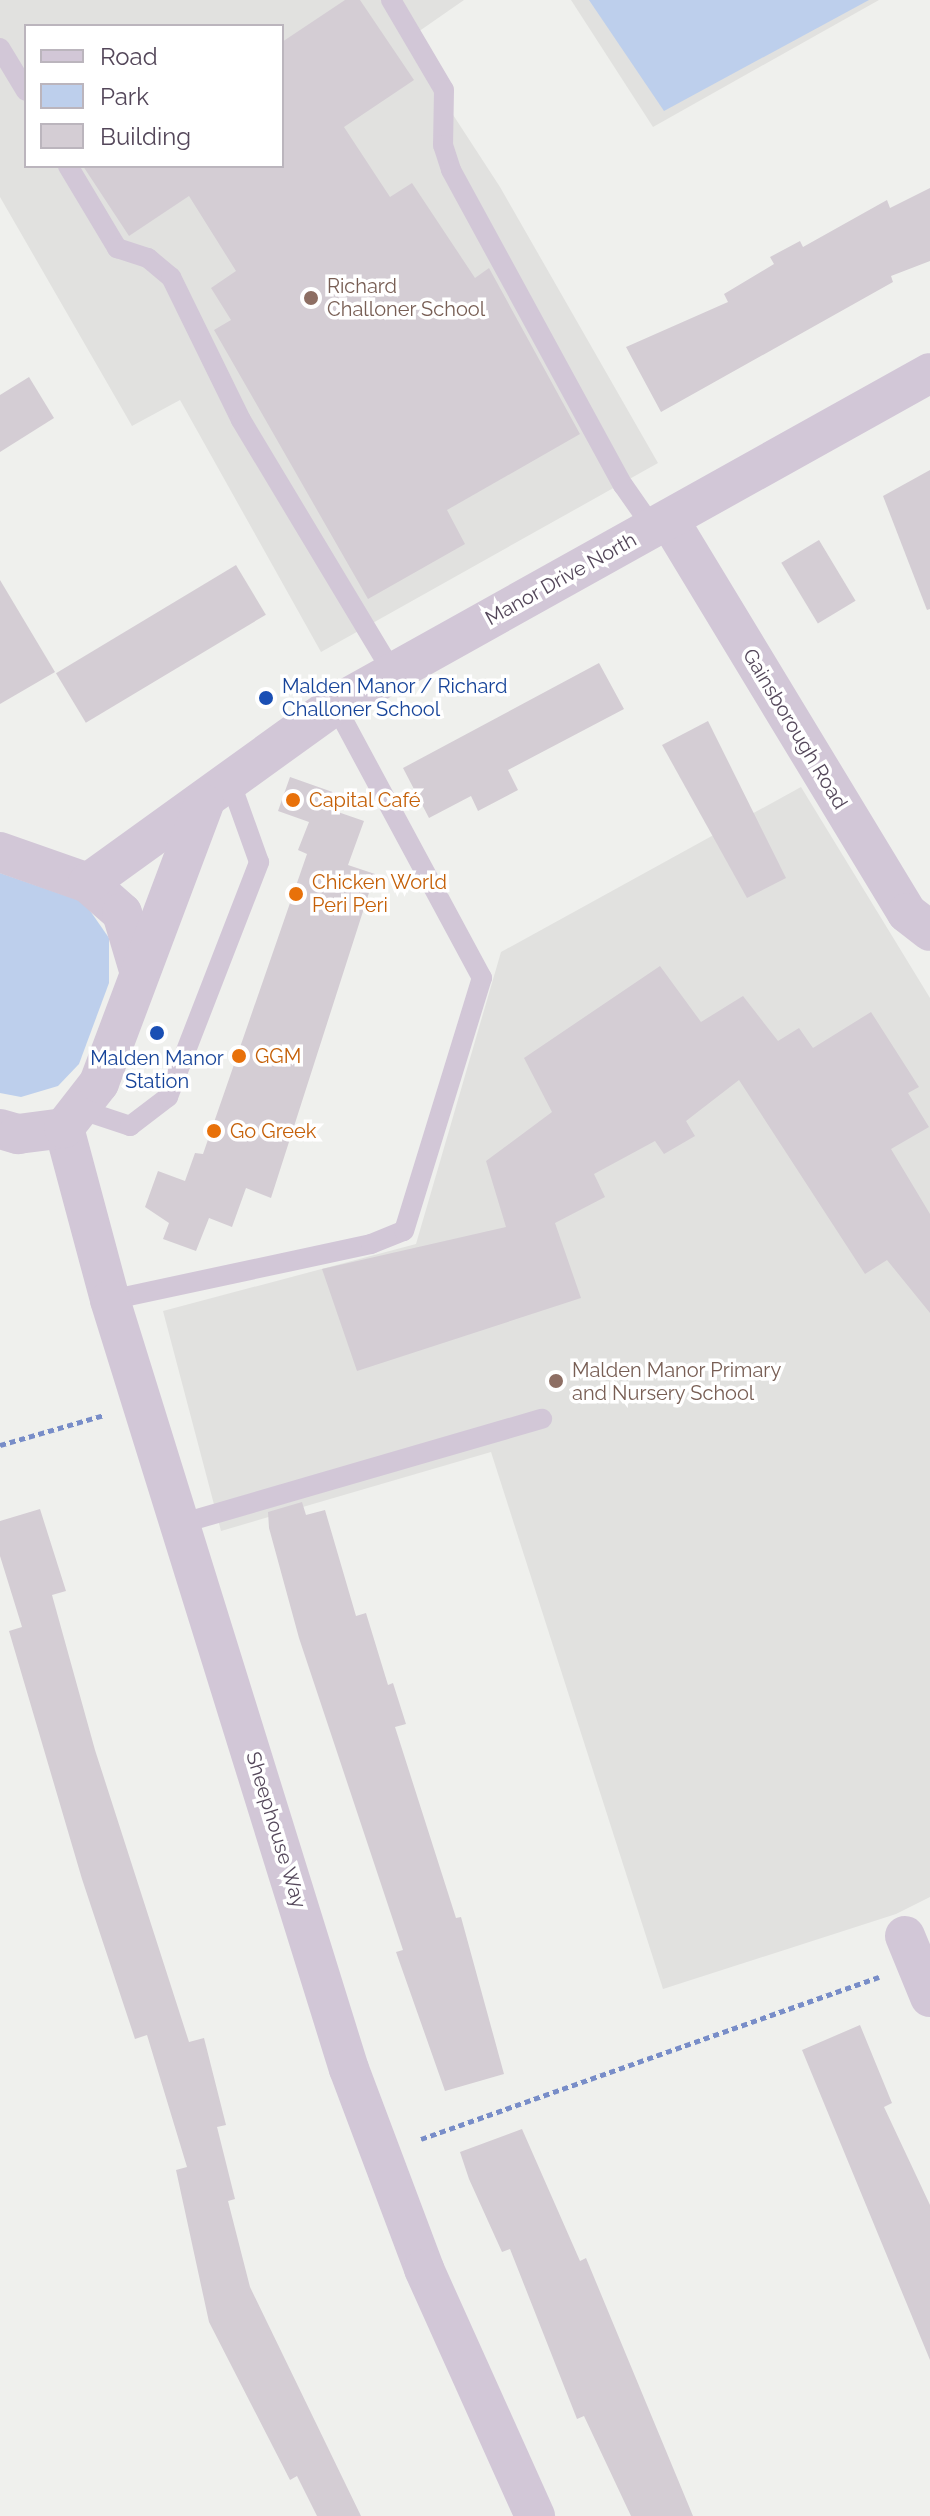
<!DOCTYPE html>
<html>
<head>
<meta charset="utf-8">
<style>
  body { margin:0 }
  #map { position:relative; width:930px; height:2516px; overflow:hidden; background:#eff0ed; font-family:Raleway,sans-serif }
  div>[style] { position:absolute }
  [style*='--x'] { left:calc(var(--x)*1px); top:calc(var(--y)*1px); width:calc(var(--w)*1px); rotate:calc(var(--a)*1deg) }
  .education>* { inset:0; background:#e1e1df }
  .green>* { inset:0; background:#bdcfec }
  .building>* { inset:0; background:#d4cdd4; transform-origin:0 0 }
  .path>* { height:5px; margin-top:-2.5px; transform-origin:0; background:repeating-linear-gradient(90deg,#788dc8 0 6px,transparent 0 10px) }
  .service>* { height:20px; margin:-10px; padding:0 10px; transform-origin:10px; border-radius:10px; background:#d2c7d7 }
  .minor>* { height:40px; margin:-20px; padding:0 20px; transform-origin:20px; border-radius:20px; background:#d2c7d7 }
  .dots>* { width:22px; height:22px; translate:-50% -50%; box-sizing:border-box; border:4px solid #fff; border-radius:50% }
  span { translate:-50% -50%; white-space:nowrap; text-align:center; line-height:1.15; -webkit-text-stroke:7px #fff; paint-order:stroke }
  .education-label { font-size:20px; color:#785e54 }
  .left { translate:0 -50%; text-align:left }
  .street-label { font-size:20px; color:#54475a }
  .transit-label { font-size:20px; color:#164399 }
  .food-label { font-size:20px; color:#c56008 }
  .legend { position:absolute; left:24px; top:24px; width:260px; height:144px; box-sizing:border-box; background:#fff; border:2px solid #bbb5bd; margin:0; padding:10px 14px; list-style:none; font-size:24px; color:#54475a }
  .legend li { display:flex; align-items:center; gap:16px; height:40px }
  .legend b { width:40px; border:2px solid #bbb5bd }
</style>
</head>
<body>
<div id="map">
  <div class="education">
    <div style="clip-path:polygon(evenodd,0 0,464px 0,405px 41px,500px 187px,658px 463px,321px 652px,180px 400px,132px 426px,0 197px,0 0,26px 26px,282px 26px,282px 166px,26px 166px,26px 26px)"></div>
    <div style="clip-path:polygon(571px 0,879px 0,653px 127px)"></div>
    <div style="clip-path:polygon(801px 787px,930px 998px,930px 1897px,896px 1914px,663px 1989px,491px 1452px,221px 1531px,163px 1311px,416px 1244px,501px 952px)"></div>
  </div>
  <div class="green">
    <div style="clip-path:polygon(589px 0,869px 0,664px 111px)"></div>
    <div style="clip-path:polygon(0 873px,84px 902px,109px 938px,109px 983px,79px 1064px,58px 1086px,21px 1097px,0 1093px)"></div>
  </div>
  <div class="building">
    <div style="clip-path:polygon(345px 0,360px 0,414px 80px,344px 127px,390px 197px,412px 183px,475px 278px,489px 268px,580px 434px,447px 510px,465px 544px,368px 599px,214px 330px,231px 320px,211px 288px,236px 271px,189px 196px,129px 236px,83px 166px,282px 166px,282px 42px)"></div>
    <div style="clip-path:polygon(930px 188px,930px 261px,891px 276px,893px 282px,661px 412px,626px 347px,728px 302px,724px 294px,774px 264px,770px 257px,800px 241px,803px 247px,887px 200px,890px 208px)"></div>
    <div style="clip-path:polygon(29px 377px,54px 418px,0 452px,0 395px)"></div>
    <div style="clip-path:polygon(930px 470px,930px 609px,927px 610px,883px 496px)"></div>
    <div style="left:819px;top:540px;width:71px;height:44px;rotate:59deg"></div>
    <div style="left:236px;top:565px;width:58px;height:210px;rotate:59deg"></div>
    <div style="clip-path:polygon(0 580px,55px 672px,0 704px)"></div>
    <div style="clip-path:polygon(599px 663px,624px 709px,508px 770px,518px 790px,478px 811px,471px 796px,429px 818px,403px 768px)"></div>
    <div style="clip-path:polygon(708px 721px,786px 878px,747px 898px,662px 745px)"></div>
    <div style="clip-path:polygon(290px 777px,341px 795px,335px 811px,364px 821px,348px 865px,375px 874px,271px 1198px,246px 1188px,232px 1227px,209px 1218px,196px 1251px,163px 1239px,169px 1223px,145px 1207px,158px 1171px,185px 1181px,195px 1153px,203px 1154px,307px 854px,298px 850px,309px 822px,278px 811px)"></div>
    <div style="clip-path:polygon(660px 966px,701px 1022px,743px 996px,778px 1041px,799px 1028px,813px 1048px,871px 1012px,919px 1087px,908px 1093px,929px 1127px,891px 1149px,930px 1214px,930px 1313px,887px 1260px,865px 1274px,739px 1080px,686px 1121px,695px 1136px,664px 1154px,655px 1141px,594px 1174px,605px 1197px,555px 1223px,581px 1298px,357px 1371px,322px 1269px,506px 1227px,486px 1161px,552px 1112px,524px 1058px)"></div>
    <div style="clip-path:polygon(302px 1502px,306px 1515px,325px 1510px,356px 1616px,366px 1613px,388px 1685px,393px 1683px,406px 1724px,395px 1727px,456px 1918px,461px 1917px,504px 2074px,445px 2091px,396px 1952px,403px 1950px,299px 1638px,269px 1528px,268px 1512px)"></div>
    <div style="clip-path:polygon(40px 1509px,66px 1591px,52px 1595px,95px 1750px,189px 2042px,204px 2038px,226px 2125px,217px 2127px,235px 2199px,228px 2201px,250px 2287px,361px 2516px,317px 2516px,297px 2476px,290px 2480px,209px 2322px,176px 2170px,187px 2167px,147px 2035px,135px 2039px,82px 1879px,9px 1631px,22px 1627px,0 1556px,0 1521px)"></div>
    <div style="clip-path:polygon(860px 2025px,892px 2103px,884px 2107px,930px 2205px,930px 2360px,802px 2050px)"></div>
    <div style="clip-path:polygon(522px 2129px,580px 2261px,586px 2258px,693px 2516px,631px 2516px,584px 2416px,577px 2419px,510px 2249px,502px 2252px,469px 2179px,460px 2152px)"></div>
  </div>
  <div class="path">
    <div style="--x:0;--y:1445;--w:108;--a:-16.1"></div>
    <div style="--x:421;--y:2139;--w:486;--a:-19.5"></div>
  </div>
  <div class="service">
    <div style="--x:391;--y:0;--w:104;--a:59.5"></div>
    <div style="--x:444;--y:90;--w:55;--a:91"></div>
    <div style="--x:443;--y:145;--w:26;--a:72"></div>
    <div style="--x:451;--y:170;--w:359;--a:61.4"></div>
    <div style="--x:623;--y:485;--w:52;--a:55.1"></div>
    <div style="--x:0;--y:48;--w:50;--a:58.8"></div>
    <div style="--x:68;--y:166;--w:96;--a:59.1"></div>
    <div style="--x:117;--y:248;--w:33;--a:18"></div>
    <div style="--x:148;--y:258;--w:30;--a:40"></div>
    <div style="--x:171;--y:277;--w:159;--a:63.9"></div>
    <div style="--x:241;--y:420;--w:295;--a:59"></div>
    <div style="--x:79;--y:1109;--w:54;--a:18.4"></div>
    <div style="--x:130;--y:1126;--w:48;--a:-37.3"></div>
    <div style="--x:168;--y:1097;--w:252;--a:-68.8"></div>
    <div style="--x:259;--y:862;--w:89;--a:-109.7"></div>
    <div style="--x:110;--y:1300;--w:267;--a:-12.1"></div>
    <div style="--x:371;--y:1244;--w:35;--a:-22"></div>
    <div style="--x:404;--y:1231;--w:265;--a:-72.9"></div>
    <div style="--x:482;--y:978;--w:310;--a:-118.3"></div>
    <div style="--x:183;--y:1523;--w:374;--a:-16.2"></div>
  </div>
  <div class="minor">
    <div style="--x:669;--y:520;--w:459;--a:58.8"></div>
    <div style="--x:907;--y:913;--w:29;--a:38"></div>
    <div style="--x:0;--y:852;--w:93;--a:19.4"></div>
    <div style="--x:88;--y:883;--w:45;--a:41.4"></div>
    <div style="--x:122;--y:913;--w:56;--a:73.5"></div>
    <div style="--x:88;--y:883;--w:304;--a:-35.8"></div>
    <div style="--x:335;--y:705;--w:681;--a:-29.16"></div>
    <div style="--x:64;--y:1128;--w:178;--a:75"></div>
    <div style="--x:110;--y:1300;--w:805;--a:72.74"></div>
    <div style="--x:349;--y:2069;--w:214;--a:69.4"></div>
    <div style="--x:424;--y:2269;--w:271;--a:65.8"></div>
    <div style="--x:0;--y:1129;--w:19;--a:16"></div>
    <div style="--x:18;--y:1134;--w:46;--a:-7.4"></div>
    <div style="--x:64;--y:1128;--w:57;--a:-52.1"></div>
    <div style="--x:99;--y:1083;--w:298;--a:-69.4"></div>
    <div style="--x:905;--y:1936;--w:66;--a:67.7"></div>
  </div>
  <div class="dots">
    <div style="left:311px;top:298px;background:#8d6e63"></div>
    <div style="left:266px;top:698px;background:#1a4fb4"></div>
    <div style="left:293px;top:800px;background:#e8710a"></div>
    <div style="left:296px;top:894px;background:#e8710a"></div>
    <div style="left:157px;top:1033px;background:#1a4fb4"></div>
    <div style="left:239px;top:1056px;background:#e8710a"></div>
    <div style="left:214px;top:1131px;background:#e8710a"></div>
    <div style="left:556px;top:1381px;background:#8d6e63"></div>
  </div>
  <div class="education-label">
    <span class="left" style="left:327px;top:298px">Richard<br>Challoner School</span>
    <span class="left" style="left:572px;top:1382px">Malden Manor Primary<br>and Nursery School</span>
  </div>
  <div class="street-label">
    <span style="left:561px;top:579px;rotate:-29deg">Manor Drive North</span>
    <span style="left:795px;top:729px;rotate:59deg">Gainsborough Road</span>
    <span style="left:276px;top:1830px;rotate:73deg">Sheephouse Way</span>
  </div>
  <div class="transit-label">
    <span class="left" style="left:282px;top:698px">Malden Manor / Richard<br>Challoner School</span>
    <span style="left:157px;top:1070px">Malden Manor<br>Station</span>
  </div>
  <div class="food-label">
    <span class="left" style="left:309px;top:800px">Capital Café</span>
    <span class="left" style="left:312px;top:894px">Chicken World<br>Peri Peri</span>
    <span class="left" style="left:255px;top:1056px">GGM</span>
    <span class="left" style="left:230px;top:1131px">Go Greek</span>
  </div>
  <ul class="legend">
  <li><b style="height:10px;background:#d2c7d7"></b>Road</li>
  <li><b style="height:22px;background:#bdcfec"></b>Park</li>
  <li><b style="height:22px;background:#d4cdd4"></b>Building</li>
  </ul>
</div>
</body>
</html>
